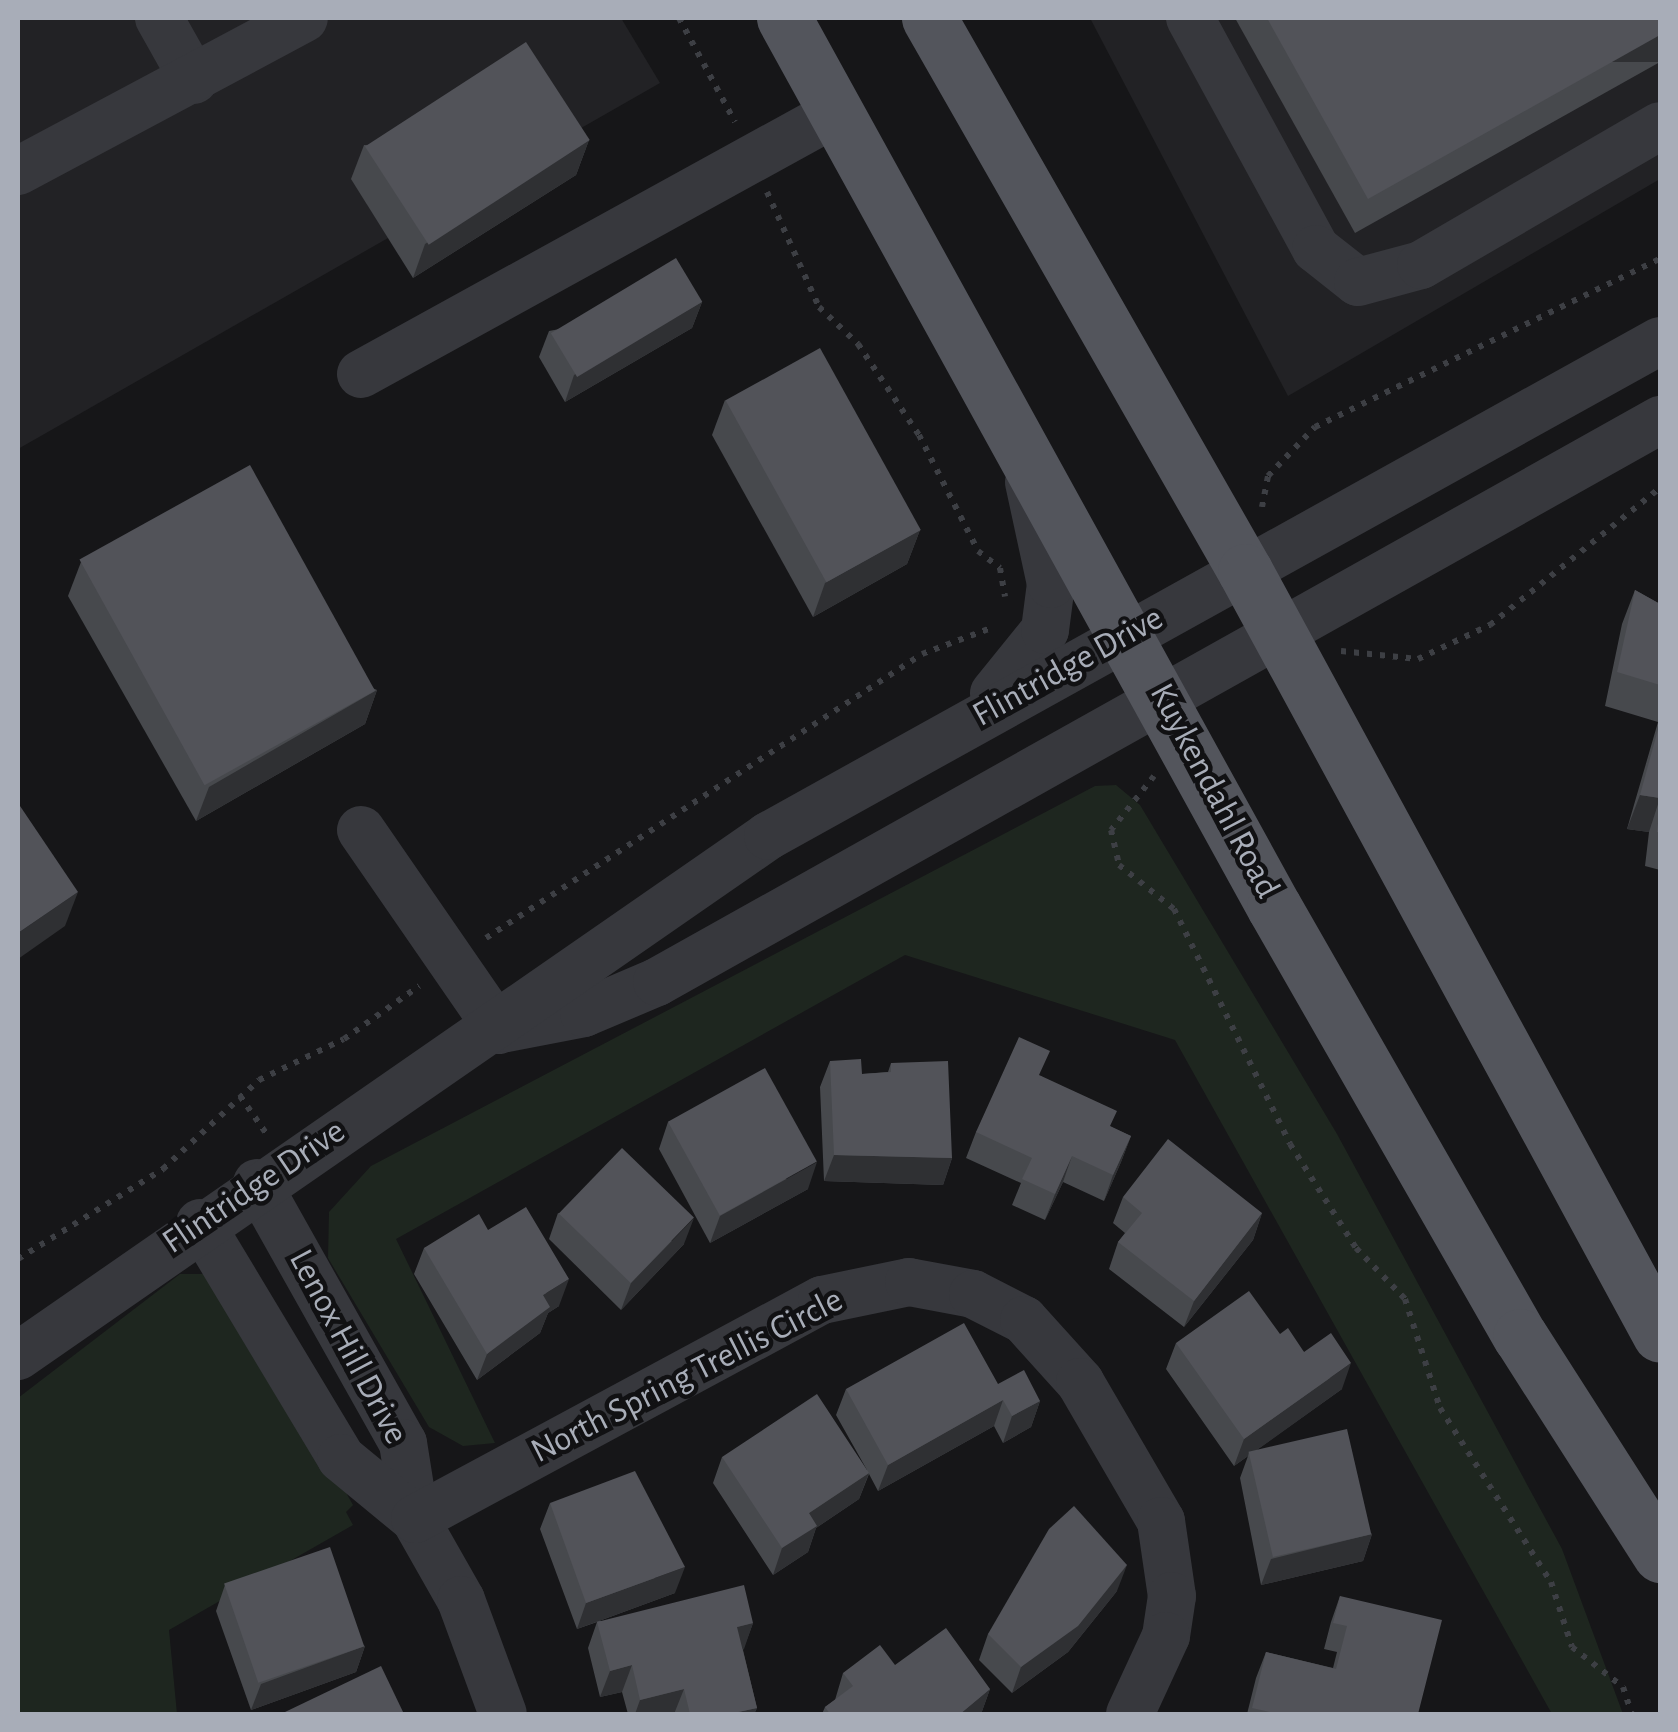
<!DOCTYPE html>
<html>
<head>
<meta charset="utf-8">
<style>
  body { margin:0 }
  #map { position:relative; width:1678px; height:1732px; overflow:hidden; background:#161618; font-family:"Alegreya Sans",sans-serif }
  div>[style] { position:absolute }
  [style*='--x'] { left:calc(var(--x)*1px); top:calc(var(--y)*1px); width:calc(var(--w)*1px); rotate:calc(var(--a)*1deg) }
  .built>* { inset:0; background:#222225 }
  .green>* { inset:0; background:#1e261f }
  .path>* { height:6px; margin-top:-3px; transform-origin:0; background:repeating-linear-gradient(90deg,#3d3f44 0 5px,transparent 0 13px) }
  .minor>* { height:48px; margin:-24px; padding:0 24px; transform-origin:24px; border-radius:24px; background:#37383d }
  .major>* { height:55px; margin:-27.5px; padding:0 27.5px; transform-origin:27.5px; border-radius:27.5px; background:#53555c }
  .wall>* { inset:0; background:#47494d }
  .shaded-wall>* { inset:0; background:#2f3033; transform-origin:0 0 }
  .building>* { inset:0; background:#525359; transform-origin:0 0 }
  span { translate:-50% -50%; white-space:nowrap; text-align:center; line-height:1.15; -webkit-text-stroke:9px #111113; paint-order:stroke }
  .street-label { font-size:35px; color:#a8adb8 }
  .frame { position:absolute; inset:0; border:20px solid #a8adb8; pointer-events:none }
</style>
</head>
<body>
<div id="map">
  <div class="built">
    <div style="clip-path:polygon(18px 18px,621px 18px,660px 83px,18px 449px)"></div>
    <div style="clip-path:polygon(1090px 18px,1660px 18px,1660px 179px,1288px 396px)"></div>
  </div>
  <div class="green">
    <div style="clip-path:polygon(1116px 785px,1140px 805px,1337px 1134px,1562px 1549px,1623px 1714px,1552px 1714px,1175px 1040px,905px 955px,396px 1239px,495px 1443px,463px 1446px,429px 1427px,328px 1258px,329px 1212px,371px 1166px,1095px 786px)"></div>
    <div style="clip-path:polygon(180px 1274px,208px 1274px,253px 1328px,353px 1505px,346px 1512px,353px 1525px,169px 1630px,177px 1714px,18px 1714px,18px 1398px)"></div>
  </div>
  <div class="path">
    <div style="--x:679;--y:18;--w:118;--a:61.7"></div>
    <div style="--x:767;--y:192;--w:126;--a:65.7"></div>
    <div style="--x:819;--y:307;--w:54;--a:43.5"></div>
    <div style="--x:858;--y:344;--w:110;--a:56.2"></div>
    <div style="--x:919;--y:435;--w:130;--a:63"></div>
    <div style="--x:978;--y:551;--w:28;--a:38"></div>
    <div style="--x:1000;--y:568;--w:29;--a:80"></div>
    <div style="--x:1262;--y:507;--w:32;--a:-79"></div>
    <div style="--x:1268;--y:476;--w:68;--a:-46.2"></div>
    <div style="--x:1315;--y:427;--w:384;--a:-26"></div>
    <div style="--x:1341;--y:651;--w:77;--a:5.9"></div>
    <div style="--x:1418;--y:659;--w:80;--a:-25.3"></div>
    <div style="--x:1490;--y:625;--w:218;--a:-38.9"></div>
    <div style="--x:1154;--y:776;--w:69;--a:128.5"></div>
    <div style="--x:1111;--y:830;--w:36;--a:77"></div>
    <div style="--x:1119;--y:865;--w:70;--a:38.7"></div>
    <div style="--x:1174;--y:909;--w:262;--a:63.7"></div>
    <div style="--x:1290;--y:1144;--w:123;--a:57.6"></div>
    <div style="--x:1356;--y:1248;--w:71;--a:46.1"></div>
    <div style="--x:1405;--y:1299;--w:114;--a:72.2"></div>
    <div style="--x:1440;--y:1408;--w:206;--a:57.5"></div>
    <div style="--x:1551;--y:1582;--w:68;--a:72.1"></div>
    <div style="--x:1572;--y:1647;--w:65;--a:38.1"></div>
    <div style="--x:1623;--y:1687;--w:28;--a:72"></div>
    <div style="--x:486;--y:938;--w:520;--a:-33.08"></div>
    <div style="--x:922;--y:654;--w:77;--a:-20.6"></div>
    <div style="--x:240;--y:1096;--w:49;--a:55"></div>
    <div style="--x:18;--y:1259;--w:171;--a:-31.8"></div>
    <div style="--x:163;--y:1169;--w:131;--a:-42.8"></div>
    <div style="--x:259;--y:1080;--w:94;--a:-25.8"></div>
    <div style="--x:344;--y:1039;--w:92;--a:-35.2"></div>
  </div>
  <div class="minor">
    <div style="--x:159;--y:18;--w:71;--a:60.6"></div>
    <div style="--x:1190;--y:18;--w:263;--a:61.4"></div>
    <div style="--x:1316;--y:249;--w:53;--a:38.2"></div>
    <div style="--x:1358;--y:282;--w:65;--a:-15.1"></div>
    <div style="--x:1421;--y:265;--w:276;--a:-30.2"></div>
    <div style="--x:18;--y:171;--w:324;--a:-28.1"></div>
    <div style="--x:361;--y:374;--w:543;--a:-28.83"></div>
    <div style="--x:994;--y:693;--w:81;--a:-51"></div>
    <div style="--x:1045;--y:630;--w:46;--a:-82.6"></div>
    <div style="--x:1051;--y:584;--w:104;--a:-102.2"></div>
    <div style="--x:361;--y:830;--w:243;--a:55.4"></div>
    <div style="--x:507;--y:1028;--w:78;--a:-11"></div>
    <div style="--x:584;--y:1013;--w:79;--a:-23"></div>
    <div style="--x:657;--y:982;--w:1150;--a:-29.26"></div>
    <div style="--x:257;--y:1183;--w:298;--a:60.7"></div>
    <div style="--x:403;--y:1443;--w:77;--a:81"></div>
    <div style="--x:415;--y:1519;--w:93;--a:60.4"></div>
    <div style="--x:461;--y:1600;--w:121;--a:69.8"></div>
    <div style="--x:200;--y:1223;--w:274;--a:59"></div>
    <div style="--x:341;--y:1458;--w:96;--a:39.5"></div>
    <div style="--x:415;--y:1519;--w:462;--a:-28.3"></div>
    <div style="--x:822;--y:1300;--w:89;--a:-11.7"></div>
    <div style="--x:909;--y:1282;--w:65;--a:10.6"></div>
    <div style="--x:973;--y:1294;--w:57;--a:27"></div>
    <div style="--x:1024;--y:1320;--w:84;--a:47.9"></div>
    <div style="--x:1080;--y:1382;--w:161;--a:59.8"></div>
    <div style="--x:1161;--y:1521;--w:76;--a:81.7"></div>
    <div style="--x:1172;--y:1596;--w:40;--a:98.5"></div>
    <div style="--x:1166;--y:1636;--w:86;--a:114.8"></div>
    <div style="--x:18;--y:1356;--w:913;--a:-34.73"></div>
    <div style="--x:768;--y:836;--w:1020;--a:-29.03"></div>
  </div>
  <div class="major">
    <div style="--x:784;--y:18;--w:1015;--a:61.14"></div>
    <div style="--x:1274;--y:907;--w:495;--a:60.2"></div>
    <div style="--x:1520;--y:1336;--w:260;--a:57.4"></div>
    <div style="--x:929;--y:18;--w:637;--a:60.26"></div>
    <div style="--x:1245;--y:571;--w:869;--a:61.49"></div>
  </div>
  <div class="wall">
    <div style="clip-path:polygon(1235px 18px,1660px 18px,1660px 62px,1355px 233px)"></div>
    <div style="clip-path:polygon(589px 140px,576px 175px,413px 278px,351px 179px,364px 145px)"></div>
    <div style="clip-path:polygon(702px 302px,692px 328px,565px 402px,539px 357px,549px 331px)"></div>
    <div style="clip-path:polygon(725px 400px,920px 530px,907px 564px,813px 617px,712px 435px)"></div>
    <div style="clip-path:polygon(81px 562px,377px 690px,365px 724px,196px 821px,68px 596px)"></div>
    <div style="clip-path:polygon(1635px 590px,1660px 604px,1660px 870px,1645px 866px,1649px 832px,1627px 829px,1658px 722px,1605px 706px,1622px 624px)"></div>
    <div style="clip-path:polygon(830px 1061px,862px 1074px,888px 1072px,891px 1063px,952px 1158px,943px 1185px,824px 1181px,820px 1087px)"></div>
    <div style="clip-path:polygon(1041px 1076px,1111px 1127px,1131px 1136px,1121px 1162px,1104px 1201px,1063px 1182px,1045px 1220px,1012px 1205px,1021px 1183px,966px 1158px,976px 1132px)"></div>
    <div style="clip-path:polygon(668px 1122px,808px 1189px,710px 1243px,659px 1149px)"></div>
    <div style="clip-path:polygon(1123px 1197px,1262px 1213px,1253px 1240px,1184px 1327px,1109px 1269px,1118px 1242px,1125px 1233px,1113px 1223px)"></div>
    <div style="clip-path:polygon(558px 1213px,684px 1244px,621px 1310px,549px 1239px)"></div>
    <div style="clip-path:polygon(488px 1230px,559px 1306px,548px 1313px,540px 1333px,477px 1380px,414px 1274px,424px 1248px)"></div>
    <div style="clip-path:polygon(1280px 1334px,1304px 1352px,1342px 1389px,1255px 1451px,1372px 1534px,1363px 1561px,1261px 1585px,1240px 1478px,1248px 1456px,1234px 1466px,1166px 1369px,1176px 1343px)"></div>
    <div style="clip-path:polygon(998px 1384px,1040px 1401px,1031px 1427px,1003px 1443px,994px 1426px,878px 1491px,869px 1474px,859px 1499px,816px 1528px,808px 1552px,773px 1575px,713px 1483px,722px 1457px,867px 1470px,836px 1415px,846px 1389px)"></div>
    <div style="clip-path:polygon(550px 1503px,675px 1593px,599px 1621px,753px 1623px,743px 1650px,757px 1708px,754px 1714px,628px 1714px,622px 1692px,600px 1697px,588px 1648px,597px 1622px,577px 1629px,540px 1529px)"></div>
    <div style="clip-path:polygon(225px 1585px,365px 1646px,356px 1672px,251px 1710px,216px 1611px)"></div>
    <div style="clip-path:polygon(1117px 1591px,1068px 1652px,1012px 1693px,979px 1660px,988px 1634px)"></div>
    <div style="clip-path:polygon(1340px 1596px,1418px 1714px,1247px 1714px,1256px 1678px,1266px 1652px,1333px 1668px,1337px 1652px,1324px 1649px,1331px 1622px)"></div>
    <div style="clip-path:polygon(895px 1665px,990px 1689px,981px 1714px,822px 1714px,825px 1707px,835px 1700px,843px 1673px)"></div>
  </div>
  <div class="shaded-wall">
    <div style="left:1660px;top:35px;width:27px;height:335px;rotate:90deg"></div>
    <div style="clip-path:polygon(589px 140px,576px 175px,413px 278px,425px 244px)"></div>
    <div style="clip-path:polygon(702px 302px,692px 328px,565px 402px,574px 375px)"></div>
    <div style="clip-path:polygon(920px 530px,907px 564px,813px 617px,825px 583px)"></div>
    <div style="clip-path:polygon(377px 690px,365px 724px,196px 821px,209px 787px)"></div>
    <div style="clip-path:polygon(1640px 795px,1660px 798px,1649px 832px,1627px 829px)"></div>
    <div style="clip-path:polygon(78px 892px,65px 926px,18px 959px,18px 933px)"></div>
    <div style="clip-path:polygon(1131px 1136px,1121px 1162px,1104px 1201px,1113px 1175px)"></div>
    <div style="clip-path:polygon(834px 1155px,952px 1158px,943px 1185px,824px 1181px)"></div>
    <div style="clip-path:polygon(1072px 1156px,1063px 1182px,1045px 1220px,1055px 1194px)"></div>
    <div style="clip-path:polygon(817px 1162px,808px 1189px,710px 1243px,720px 1216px)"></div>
    <div style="clip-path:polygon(1262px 1213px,1253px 1240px,1184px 1327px,1194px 1301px)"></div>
    <div style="clip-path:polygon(694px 1218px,684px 1244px,621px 1310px,631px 1283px)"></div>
    <div style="clip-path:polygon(569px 1279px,559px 1306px,548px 1313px,540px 1333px,477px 1380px,487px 1354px,543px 1295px)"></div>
    <div style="clip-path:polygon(1351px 1363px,1342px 1389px,1250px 1455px,1249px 1452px,1248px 1456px,1234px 1466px,1244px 1439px)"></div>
    <div style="clip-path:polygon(1003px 1400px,994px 1426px,878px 1491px,888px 1465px)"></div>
    <div style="clip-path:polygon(1040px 1401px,1031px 1427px,1003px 1443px,1012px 1416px)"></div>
    <div style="clip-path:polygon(869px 1473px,859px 1499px,816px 1528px,808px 1552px,773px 1575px,782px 1548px,809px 1513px)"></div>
    <div style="clip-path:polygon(1372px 1534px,1363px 1561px,1261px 1585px,1271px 1559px)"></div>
    <div style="clip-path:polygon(1127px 1565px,1117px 1591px,1068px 1652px,1012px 1693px,1021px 1667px)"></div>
    <div style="clip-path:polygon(685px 1567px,675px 1593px,577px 1629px,586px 1603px)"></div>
    <div style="clip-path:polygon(753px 1623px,744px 1649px,728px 1653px,737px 1627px)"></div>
    <div style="clip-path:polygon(365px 1646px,356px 1672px,251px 1710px,261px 1684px)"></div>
    <div style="clip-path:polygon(632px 1665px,622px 1692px,600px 1697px,610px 1671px)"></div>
    <div style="clip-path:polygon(684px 1689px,674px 1714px,635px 1714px,640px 1700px)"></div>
    <div style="clip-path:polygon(990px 1689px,981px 1714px,960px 1714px)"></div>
    <div style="clip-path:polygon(757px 1708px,754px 1714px,729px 1714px)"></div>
  </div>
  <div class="building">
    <div style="clip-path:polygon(1267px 18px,1660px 18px,1660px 35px,1368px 199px)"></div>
    <div style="left:526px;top:42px;width:117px;height:192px;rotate:57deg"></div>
    <div style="left:676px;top:258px;width:51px;height:146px;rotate:59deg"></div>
    <div style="left:820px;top:348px;width:208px;height:108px;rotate:61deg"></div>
    <div style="left:250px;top:465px;width:258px;height:195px;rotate:61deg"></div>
    <div style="clip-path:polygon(1635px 590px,1660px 604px,1660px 685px,1617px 672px)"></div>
    <div style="clip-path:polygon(1660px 722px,1660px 798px,1640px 795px)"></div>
    <div style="clip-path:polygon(18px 803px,78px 892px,18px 933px)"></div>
    <div style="clip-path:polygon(1660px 806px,1660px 832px,1657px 832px)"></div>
    <div style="clip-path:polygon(1019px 1037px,1050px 1051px,1039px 1075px,1117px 1111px,1110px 1126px,1131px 1136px,1113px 1175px,1072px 1156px,1055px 1194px,1022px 1179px,1032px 1158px,976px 1132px)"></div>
    <div style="clip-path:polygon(861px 1059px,862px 1074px,891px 1072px,891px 1063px,948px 1061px,952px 1158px,834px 1155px,830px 1061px)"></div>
    <div style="left:765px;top:1068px;width:107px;height:111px;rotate:61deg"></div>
    <div style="clip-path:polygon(1168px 1139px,1262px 1213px,1194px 1301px,1118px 1242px,1142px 1213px,1123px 1197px)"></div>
    <div style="left:622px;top:1148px;width:100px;height:91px;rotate:44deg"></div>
    <div style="clip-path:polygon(526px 1207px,569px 1279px,543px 1295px,550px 1307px,487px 1354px,424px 1248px,479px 1214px,488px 1230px)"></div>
    <div style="clip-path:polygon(1249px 1291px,1280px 1334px,1288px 1328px,1304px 1352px,1331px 1333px,1351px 1363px,1244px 1439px,1176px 1343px)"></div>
    <div style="clip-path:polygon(964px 1323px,998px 1384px,1024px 1370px,1040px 1401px,1012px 1416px,1003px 1400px,888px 1465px,846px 1389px)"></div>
    <div style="clip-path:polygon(817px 1394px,869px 1473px,809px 1513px,817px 1526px,782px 1548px,722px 1457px)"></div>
    <div style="left:1347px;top:1429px;width:108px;height:101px;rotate:77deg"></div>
    <div style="clip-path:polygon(635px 1471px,685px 1567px,586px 1603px,550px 1503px)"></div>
    <div style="clip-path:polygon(1074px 1506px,1127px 1565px,1078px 1626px,1021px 1667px,988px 1634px,1049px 1529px)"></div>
    <div style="left:330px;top:1547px;width:105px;height:112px;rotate:71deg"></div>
    <div style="clip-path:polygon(744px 1585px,753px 1623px,737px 1627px,757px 1708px,729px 1714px,690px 1714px,684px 1689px,640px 1700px,632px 1665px,610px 1671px,597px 1622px)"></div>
    <div style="clip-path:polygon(1340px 1596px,1442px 1620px,1418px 1714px,1278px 1714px,1252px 1708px,1266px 1652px,1336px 1669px,1347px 1626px,1333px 1623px)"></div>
    <div style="clip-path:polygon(946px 1628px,990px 1689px,960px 1714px,830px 1714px,825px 1707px,853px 1686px,843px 1673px,880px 1645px,895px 1665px)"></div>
    <div style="clip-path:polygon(381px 1666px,404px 1714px,287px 1714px,285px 1712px)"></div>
  </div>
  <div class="street-label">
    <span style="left:1068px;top:667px;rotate:-29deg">Flintridge Drive</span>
    <span style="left:1214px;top:791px;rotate:62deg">Kuykendahl Road</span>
    <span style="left:254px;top:1187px;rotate:-34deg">Flintridge Drive</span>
    <span style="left:348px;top:1347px;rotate:62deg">Lenox Hill Drive</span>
    <span style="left:687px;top:1376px;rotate:-27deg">North Spring Trellis Circle</span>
  </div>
  <div class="frame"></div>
</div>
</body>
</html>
